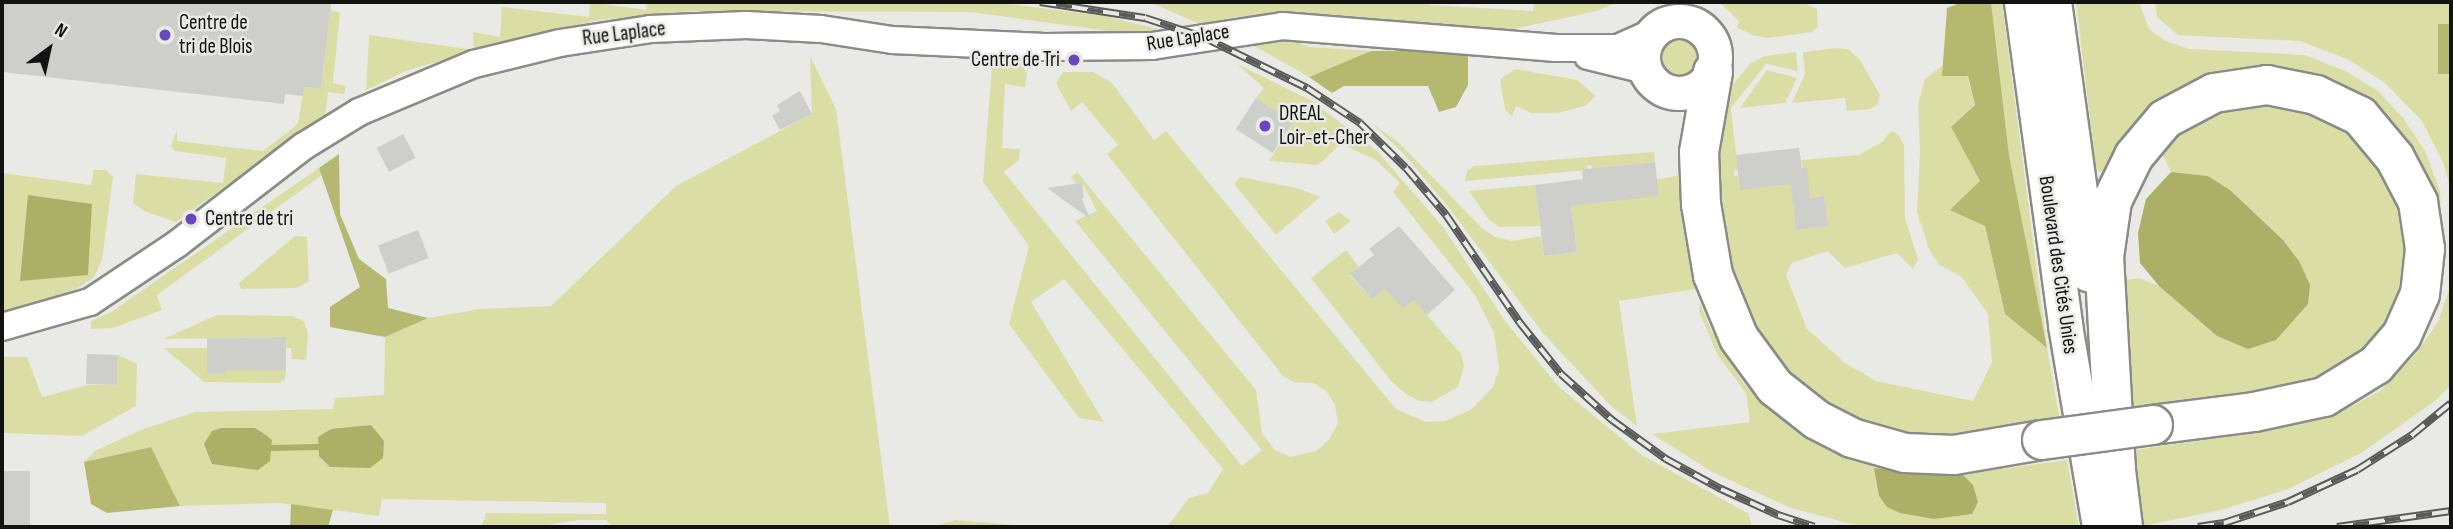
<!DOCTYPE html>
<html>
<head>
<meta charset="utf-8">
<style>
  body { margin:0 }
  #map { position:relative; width:2453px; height:529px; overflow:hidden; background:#e9eae6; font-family:"Sofia Sans Condensed",sans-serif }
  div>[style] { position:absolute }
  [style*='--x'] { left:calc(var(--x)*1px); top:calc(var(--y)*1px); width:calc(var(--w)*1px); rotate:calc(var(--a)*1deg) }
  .green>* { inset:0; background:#dadea5 }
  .round { border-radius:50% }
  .forest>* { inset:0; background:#b5b970; transform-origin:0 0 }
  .water>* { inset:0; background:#acb067 }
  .stream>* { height:6px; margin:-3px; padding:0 3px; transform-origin:3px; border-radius:3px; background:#acb067 }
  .building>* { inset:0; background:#cececa; transform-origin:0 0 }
  .roads { filter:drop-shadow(2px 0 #8b8b88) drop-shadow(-2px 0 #8b8b88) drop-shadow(0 2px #8b8b88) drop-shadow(0 -2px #8b8b88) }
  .minor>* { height:26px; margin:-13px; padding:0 13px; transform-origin:13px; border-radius:13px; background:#fff }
  .major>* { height:33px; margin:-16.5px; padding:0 16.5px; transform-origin:16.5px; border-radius:16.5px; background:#fff }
  .major>.ring { margin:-16.5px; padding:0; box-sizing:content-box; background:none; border:33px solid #fff; border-radius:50% }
  .highway>* { height:38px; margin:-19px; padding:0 19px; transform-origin:19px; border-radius:19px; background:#fff }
  .rail>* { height:8px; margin-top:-4px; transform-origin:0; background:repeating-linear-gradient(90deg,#e9eae6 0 16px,#5a5b59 0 32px); box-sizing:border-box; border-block:2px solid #5a5b59 }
  .bridges { filter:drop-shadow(2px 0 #8b8b88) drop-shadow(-2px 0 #8b8b88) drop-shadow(0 2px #8b8b88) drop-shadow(0 -2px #8b8b88) }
  .highway-bridge>* { height:38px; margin:-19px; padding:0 19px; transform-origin:19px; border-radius:19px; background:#fff }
  .dots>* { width:19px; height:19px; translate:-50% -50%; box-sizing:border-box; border:4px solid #e9eae6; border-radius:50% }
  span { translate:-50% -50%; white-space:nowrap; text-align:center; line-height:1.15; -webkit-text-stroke:5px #e9eae6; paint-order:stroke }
  .poi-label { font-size:21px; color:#121211 }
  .left { translate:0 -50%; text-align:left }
  .right { translate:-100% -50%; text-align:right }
  .street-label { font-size:21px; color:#121211 }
  .frame { position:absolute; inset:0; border:4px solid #121211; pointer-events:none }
  .north { position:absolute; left:14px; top:14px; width:70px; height:70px; -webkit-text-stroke:5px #e9eae6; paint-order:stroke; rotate:33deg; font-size:19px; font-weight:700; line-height:28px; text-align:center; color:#121211 }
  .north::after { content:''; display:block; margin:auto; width:24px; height:32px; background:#121211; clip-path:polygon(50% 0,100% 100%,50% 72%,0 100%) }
</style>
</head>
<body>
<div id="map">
  <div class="green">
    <div style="clip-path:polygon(590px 2px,646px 10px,647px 2px,994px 2px,1105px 16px,1174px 33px,1152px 37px,971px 12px,693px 11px,599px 20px,506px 41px,406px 71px,366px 90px,369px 35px,474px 50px,473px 32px,500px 37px,502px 7px,589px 17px)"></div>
    <div style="clip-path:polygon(1149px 2px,1430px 2px,1430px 5px,1533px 11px,1534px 2px,1619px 2px,1597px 11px,1504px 31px,1273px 15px,1235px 17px,1200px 24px)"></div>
    <div style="clip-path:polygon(1719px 2px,1802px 2px,1817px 9px,1818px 27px,1812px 32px,1768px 38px,1752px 35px,1736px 27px,1740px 22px)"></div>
    <div style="clip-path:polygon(1991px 2px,2002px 2px,2047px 348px,2060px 421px,1964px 437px,1923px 437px,1883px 432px,1850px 420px,1789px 378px,1751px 327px,1728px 269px,1708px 148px,1718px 102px,1751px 63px,1765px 56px,1796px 52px,1798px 71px,1766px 64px,1731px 108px,1738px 170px,1734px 171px,1734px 176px,1738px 176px,1740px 189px,1803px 182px,1793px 200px,1796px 230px,1827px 226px,1824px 196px,1810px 198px,1801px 160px,1859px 155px,1882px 142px,1891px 131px,1898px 134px,1904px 145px,1905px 218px,1918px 259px,1913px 269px,1897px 253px,1845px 268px,1828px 251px,1792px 263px,1786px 275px,1807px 329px,1845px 363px,1876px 381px,1973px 401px,1992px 362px,1988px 314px,1961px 276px,1939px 265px,1929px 249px,1917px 212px,1920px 152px,1918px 104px,1925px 79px,1943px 65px,1942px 76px,1967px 75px,1975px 105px,1951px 127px,1980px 181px,1985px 226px,2005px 314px,2046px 346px,2009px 155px)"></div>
    <div style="clip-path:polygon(2076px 2px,2139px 2px,2149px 29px,2166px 41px,2189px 49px,2305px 55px,2345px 71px,2378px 91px,2403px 118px,2425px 151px,2440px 191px,2443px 248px,2422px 170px,2400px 133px,2363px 102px,2314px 77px,2133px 130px,2104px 173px,2096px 169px)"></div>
    <div style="clip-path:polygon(2155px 2px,2451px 2px,2451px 24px,2439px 25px,2440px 73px,2451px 74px,2451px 191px,2443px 162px,2422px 121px,2385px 83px,2349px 60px,2300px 41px,2178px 35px,2157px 17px)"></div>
    <div style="clip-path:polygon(330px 9px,340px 13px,333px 83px,346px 86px,344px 94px,328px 92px,325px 118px,288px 141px,176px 222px,144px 211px,133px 203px,136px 174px,223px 183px,226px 158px,175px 151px,171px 146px,177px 130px,177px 141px,263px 151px,293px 128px,298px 123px,304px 87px,321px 89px)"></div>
    <div class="round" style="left:1650px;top:25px;width:62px;height:62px"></div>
    <div style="clip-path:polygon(1287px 37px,1309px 47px,1371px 51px,1309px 77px,1247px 42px)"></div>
    <div style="clip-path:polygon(1836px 48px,1848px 49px,1860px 60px,1880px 95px,1878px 104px,1871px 109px,1847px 111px,1845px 98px,1792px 103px,1805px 74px,1803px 52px)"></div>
    <div style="clip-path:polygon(810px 56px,836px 109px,890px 527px,613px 527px,606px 520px,579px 520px,546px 525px,482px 525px,486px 513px,606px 514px,606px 503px,382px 499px,379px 516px,279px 503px,180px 506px,151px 447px,84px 462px,95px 451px,138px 431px,195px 412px,333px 409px,335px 398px,384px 395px,385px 337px,428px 318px,480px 309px,551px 306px,676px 186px,812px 114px)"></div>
    <div style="clip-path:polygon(1021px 64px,1027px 73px,1025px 87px,1005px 84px,1002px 148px,1020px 149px,1019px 160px,1004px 172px,1242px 466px,1262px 450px,1075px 221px,1097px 211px,1082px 183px,1076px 184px,1071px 177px,1077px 172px,1256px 390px,1262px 433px,1275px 450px,1290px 457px,1316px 451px,1329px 440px,1338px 423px,1335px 405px,1327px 392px,1313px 383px,1294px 382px,1283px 376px,1107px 154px,1118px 145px,1082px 102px,1071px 111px,1056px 83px,1063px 72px,1093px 72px,1112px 83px,1154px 140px,1166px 131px,1396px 409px,1426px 422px,1445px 421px,1472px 409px,1493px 387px,1499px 369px,1494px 333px,1475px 295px,1393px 192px,1400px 183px,1376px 160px,1341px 144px,1318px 165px,1269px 161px,1293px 122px,1256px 98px,1264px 88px,1237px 64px,1312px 101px,1377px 151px,1443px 227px,1505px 321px,1559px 387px,1640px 454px,1749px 514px,1751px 525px,1167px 527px,1189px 498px,1208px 493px,1223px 469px,1064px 279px,1031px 302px,1104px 422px,1079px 418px,1009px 324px,1029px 246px,983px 182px,992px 66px)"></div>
    <div style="clip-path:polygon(1515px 69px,1577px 80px,1596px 96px,1585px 106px,1558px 113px,1531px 113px,1516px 106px,1512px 117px,1505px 109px,1500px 79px)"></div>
    <div style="clip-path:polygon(1767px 70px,1797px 78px,1785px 103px,1740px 108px)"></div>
    <div style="clip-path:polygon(2246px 103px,2292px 105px,2335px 120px,2372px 150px,2395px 194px,2408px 246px,2398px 291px,2381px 330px,2343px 364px,2313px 380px,2253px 394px,2130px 410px,2120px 288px,2126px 280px,2139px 278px,2159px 286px,2217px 336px,2283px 240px,2230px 190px,2208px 176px,2171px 172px,2163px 156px,2167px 140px,2196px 120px)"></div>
    <div style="clip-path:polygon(1370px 122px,1398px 142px,1482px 228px,1495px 237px,1512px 241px,1541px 236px,1544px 256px,1577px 252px,1570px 198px,1680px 175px,1682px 214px,1696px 289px,1619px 301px,1637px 426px,1611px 406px,1543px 333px,1449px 208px,1403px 153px)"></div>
    <div style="clip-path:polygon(1654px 152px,1655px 162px,1592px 169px,1591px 165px,1587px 166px,1588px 170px,1465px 181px,1467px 171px,1474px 166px)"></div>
    <div style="clip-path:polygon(319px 168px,322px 175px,157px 295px,162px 310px,113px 328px,91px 329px,91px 321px,111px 312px)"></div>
    <div style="clip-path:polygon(94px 170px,106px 170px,113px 177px,102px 260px,94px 277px,78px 288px,22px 309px,2px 313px,2px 173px,91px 185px)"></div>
    <div style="clip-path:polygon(1240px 177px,1297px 188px,1320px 197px,1276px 235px,1234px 184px)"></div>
    <div style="clip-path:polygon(1535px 185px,1540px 226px,1499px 227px,1489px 220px,1469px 191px)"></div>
    <div style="clip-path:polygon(1339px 212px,1351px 221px,1334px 234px,1325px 221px)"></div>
    <div style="clip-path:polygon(295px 236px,307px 237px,309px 281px,297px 288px,241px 289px,239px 283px)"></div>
    <div style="clip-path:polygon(1346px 250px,1359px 267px,1350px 275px,1372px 299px,1385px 289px,1414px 300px,1461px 354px,1464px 366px,1458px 387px,1431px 402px,1420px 401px,1407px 395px,1391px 381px,1311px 278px)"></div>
    <div style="clip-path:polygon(2451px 284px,2451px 385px,2435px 401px,2361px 453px,2288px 489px,2221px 510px,2143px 526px,2135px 450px,2270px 430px,2335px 415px,2380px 391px,2415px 355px,2438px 322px)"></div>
    <div style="clip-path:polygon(1700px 303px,1711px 330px,1744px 384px,1773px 413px,1803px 435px,1838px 454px,1874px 467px,1909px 472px,1957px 475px,2067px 460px,2079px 527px,1863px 527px,1791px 508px,1712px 472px,1652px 434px,1750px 422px,1746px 393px,1717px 354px,1699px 311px)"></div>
    <div style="clip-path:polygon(217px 315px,293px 316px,304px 321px,308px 334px,306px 360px,292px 359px,291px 348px,286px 348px,285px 337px,163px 339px)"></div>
    <div style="clip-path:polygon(164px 348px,207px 348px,207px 374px,224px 374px,225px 370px,286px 370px,285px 379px,279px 383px,204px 382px)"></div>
    <div style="clip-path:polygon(118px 355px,137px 364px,136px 406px,82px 436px,2px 433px,2px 357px,27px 357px,42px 397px,87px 385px,117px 385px)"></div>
    <div style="clip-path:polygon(955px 520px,1041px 527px,932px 527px)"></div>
  </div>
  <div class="forest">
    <div style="clip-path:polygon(1962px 2px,1991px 2px,2009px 155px,2047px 348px,2005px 314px,1985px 226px,1950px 210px,1980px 181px,1951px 127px,1975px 105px,1968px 76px,1942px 76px,1947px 8px)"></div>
    <div style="left:2451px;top:24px;width:50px;height:13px;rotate:90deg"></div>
    <div style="clip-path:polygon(1468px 50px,1468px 85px,1456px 107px,1439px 112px,1428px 86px,1344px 86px,1332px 93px,1309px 77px,1371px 51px)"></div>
    <div style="clip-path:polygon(339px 154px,340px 214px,359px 259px,386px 279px,388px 308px,428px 318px,385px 337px,330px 327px,330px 307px,360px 287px,319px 168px)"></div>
    <div style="clip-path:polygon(151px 447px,180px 506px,107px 513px,91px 504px,84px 462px)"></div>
    <div style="clip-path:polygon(291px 504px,333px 510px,328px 527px,290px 527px)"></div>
  </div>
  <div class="water">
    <div style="clip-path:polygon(2171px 172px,2208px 176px,2230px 190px,2283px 240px,2299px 261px,2310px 285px,2308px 304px,2276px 340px,2248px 349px,2217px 336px,2159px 286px,2140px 263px,2138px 233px,2146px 199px)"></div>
    <div style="clip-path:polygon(28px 195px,92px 204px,88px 275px,20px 281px)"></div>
    <div style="clip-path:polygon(371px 425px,384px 441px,383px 458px,370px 468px,330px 467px,319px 456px,318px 437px,331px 429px)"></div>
    <div style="clip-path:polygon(221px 428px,255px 428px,266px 435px,272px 440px,270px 461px,258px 470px,212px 464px,204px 444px,212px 431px)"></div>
    <div style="clip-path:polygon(1874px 468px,1963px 475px,1973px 485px,1978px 502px,1972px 514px,1934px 519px,1900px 513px,1887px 507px,1879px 496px)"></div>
  </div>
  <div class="stream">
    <div style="--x:271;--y:448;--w:48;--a:-1.2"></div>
  </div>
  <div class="building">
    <div style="clip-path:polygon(2px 2px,331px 2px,321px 89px,304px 87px,303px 96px,285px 94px,284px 104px,2px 72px)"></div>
    <div style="clip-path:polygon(800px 91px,812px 114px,780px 130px,772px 116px,780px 111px,777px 105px)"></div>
    <div style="left:1256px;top:98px;width:44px;height:37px;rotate:33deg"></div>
    <div style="left:403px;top:134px;width:27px;height:30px;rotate:62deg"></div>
    <div style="clip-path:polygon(1799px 148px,1802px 168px,1807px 167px,1810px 198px,1824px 196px,1828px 226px,1796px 230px,1791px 184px,1740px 190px,1736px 155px)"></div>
    <div style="clip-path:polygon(1655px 162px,1659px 196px,1571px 206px,1577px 252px,1544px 256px,1535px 185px,1583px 179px,1582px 171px,1587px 169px)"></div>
    <div style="clip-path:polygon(1082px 183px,1084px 198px,1082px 199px,1090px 219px,1047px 188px)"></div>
    <div style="clip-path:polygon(1399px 226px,1455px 290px,1427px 315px,1414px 300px,1403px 309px,1385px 289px,1372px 299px,1350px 274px,1374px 255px,1369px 249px)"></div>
    <div style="left:418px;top:230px;width:30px;height:43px;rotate:69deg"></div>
    <div style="clip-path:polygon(286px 337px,286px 370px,225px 370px,225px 374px,207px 374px,207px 338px)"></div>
    <div style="left:118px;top:355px;width:30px;height:31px;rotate:92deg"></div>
    <div style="left:2px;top:471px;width:28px;height:56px"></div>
  </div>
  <div class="roads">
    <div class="minor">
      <div style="--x:1588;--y:56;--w:59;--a:13.8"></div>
      <div style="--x:2;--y:327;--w:91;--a:-15.9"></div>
      <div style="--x:90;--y:302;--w:105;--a:-33.7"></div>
      <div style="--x:177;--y:244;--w:160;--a:-37.7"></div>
      <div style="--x:304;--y:146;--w:65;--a:-31.7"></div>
      <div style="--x:359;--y:112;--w:125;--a:-22.7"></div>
      <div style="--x:474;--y:64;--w:89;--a:-13.7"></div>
      <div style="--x:560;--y:43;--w:91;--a:-8.8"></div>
      <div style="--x:650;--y:29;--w:96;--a:-2.4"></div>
      <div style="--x:746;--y:25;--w:75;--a:3.1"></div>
      <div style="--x:821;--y:29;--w:72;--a:8.8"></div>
      <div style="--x:892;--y:40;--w:153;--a:2.6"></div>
      <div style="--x:1045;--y:47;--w:107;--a:-0.5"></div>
      <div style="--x:1152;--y:46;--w:132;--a:-8.7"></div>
      <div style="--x:1282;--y:26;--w:275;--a:4.6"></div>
      <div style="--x:1556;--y:48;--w:62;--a:0"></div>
      <div style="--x:1618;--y:48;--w:37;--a:-24"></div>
    </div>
    <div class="major">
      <div style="--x:2021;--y:2;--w:326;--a:82.2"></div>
      <div style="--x:2065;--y:325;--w:205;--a:80.4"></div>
      <div class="ring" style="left:1643px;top:21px;width:39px;height:39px"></div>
    </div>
    <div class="highway">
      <div style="--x:2052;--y:2;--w:273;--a:82.2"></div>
      <div style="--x:1713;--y:72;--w:81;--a:99.9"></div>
      <div style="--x:1699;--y:152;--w:52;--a:87.8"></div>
      <div style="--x:1701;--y:204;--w:72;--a:80.4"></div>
      <div style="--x:1713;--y:275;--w:68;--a:67.6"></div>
      <div style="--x:1739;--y:338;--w:61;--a:53.7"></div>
      <div style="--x:1775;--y:387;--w:53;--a:38.2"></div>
      <div style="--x:1817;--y:420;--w:39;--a:27"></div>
      <div style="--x:1852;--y:438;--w:55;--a:15.8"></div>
      <div style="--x:1905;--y:453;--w:49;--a:2.3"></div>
      <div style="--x:1954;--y:455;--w:89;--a:-9.7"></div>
      <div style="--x:2113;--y:446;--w:82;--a:83"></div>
      <div style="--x:2116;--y:471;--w:214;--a:-93.2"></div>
      <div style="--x:2104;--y:257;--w:57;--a:-81.9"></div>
      <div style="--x:2112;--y:201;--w:50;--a:-63.9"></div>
      <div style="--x:2134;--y:156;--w:48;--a:-50"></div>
      <div style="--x:2165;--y:119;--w:55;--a:-28"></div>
      <div style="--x:2214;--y:93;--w:54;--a:-8.6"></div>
      <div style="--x:2267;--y:85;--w:50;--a:11.5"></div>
      <div style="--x:2316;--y:95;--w:49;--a:25.5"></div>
      <div style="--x:2360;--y:116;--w:55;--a:50.2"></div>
      <div style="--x:2395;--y:158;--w:50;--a:62.4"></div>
      <div style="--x:2418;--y:202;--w:48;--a:81.5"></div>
      <div style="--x:2425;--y:249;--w:45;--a:96.3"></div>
      <div style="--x:2420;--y:294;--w:45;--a:113.7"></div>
      <div style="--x:2402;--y:335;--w:40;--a:131"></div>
      <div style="--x:2376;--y:365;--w:61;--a:148.4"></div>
      <div style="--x:2324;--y:397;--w:72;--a:167.9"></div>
      <div style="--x:2254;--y:412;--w:102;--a:172.7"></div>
    </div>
  </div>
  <div class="rail">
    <div style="--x:1040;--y:2;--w:106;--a:8.7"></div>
    <div style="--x:1145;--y:18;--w:61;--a:18.1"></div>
    <div style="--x:1203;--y:37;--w:116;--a:26.1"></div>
    <div style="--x:1307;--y:88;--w:64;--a:33.4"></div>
    <div style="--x:1360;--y:123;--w:64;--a:44.4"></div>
    <div style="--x:1406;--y:168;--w:62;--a:49.6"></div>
    <div style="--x:1446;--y:215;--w:131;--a:55.6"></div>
    <div style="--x:1520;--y:323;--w:65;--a:51.2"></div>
    <div style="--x:1561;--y:374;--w:69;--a:42"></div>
    <div style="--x:1612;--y:420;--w:67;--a:35.8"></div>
    <div style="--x:1666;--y:459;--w:63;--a:28.6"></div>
    <div style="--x:1721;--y:489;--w:63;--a:24.5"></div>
    <div style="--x:1778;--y:515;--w:38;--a:18"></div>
    <div style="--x:2198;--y:527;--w:26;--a:-9"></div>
    <div style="--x:2224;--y:523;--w:67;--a:-18.2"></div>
    <div style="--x:2288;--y:502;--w:76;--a:-24.9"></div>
    <div style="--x:2357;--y:470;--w:65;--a:-32.5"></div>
    <div style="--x:2412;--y:435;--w:50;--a:-39.4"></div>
    <div style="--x:2337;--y:527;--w:115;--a:-8"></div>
  </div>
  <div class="bridges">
    <div class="highway-bridge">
      <div style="--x:2042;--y:440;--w:112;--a:-7.7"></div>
    </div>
  </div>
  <div class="dots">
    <div style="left:165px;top:35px;background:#6846bf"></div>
    <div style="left:1074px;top:60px;background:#6846bf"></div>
    <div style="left:1265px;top:126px;background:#6846bf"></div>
    <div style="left:191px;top:219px;background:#6846bf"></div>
  </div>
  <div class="poi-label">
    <span class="left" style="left:179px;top:35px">Centre de<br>tri de Blois</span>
    <span class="right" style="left:1060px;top:60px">Centre de Tri</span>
    <span class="left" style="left:1279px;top:126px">DREAL<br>Loir-et-Cher</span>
    <span class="left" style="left:205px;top:219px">Centre de tri</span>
  </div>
  <div class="street-label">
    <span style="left:624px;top:34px;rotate:-7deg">Rue Laplace</span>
    <span style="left:1188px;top:38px;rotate:-9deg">Rue Laplace</span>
    <span style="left:2058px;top:265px;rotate:82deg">Boulevard des Cités Unies</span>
  </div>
  <div class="frame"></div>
  <div class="north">N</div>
</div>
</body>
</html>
